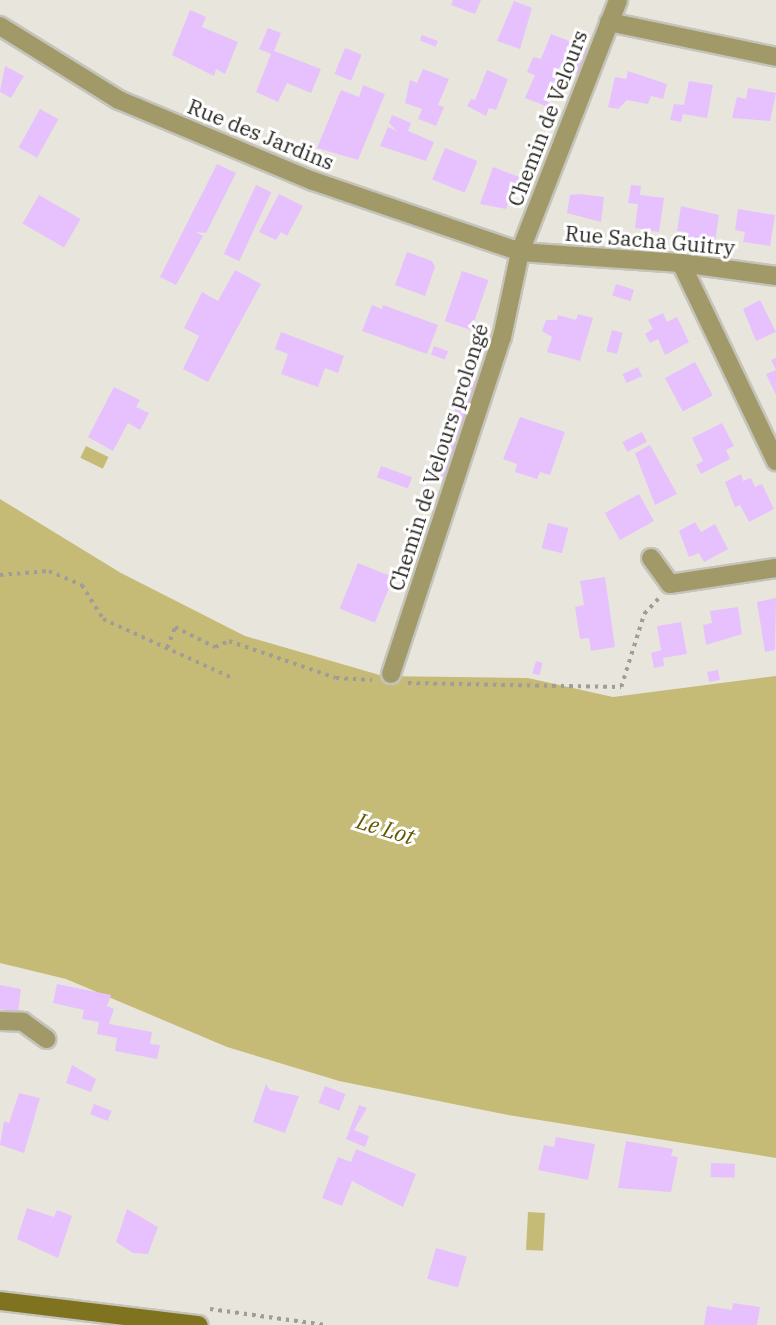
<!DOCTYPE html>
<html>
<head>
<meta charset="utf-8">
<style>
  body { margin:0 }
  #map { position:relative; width:776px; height:1325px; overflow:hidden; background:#e8e6dc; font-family:"IBM Plex Serif",serif }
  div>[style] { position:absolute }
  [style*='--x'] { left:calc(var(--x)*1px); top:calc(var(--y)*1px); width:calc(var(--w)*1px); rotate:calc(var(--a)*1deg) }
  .water>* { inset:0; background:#c6bb76; transform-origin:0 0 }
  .building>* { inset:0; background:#e6c1fd; transform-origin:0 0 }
  .path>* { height:3.5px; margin-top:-1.75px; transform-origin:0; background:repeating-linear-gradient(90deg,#9f9d95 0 3.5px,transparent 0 8.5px) }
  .roads { filter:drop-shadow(2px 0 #c5c4bb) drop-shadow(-2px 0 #c5c4bb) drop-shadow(0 2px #c5c4bb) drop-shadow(0 -2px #c5c4bb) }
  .street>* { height:18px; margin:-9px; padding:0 9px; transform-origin:9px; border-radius:9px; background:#a19968 }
  .secondary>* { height:18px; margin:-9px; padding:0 9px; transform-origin:9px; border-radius:9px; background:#80731f }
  span { translate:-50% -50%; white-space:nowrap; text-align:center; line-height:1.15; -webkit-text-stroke:6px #fff; paint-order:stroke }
  .street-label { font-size:21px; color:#282723 }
  .water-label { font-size:23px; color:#645800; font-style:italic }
</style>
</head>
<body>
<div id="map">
  <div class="water">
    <div style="left:86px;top:446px;width:25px;height:13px;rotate:26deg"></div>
    <div style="clip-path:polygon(0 499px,121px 573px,245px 636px,383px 676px,528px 678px,613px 697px,776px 676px,776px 1158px,508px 1115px,339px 1081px,227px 1047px,66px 979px,0 963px)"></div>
    <div style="left:528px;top:1212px;width:17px;height:38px;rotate:3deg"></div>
  </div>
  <div class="building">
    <div style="clip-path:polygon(453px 0,481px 0,475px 14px,451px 5px)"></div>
    <div style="clip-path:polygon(514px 1px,532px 8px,520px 49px,497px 41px)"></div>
    <div style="clip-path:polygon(190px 10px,206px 17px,202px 27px,238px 42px,225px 74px,216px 69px,214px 76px,172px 55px)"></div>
    <div style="clip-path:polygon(268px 28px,281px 33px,274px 51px,321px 69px,311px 93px,287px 83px,278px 102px,256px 92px,271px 54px,259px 49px)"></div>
    <div style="clip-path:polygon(551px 34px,588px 48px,577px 74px,559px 67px,548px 107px,525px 98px,535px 75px,527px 72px,530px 65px,533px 57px,541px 59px)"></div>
    <div style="left:422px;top:35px;width:17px;height:6px;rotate:21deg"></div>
    <div style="left:345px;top:48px;width:18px;height:28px;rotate:22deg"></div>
    <div style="clip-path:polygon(5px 66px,24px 76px,11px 98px,0 92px)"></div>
    <div style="clip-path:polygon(423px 69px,449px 79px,438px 105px,444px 107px,436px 126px,418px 119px,422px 109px,405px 103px,410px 80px,417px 83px)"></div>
    <div style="clip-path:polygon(487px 70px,508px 79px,496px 110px,489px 108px,486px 116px,467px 106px,471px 99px,475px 100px)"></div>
    <div style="clip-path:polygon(628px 71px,667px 84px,663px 99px,651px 96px,648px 104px,627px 100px,618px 109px,608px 107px,615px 77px,626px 79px)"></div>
    <div style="clip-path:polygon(689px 81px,713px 85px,707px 118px,683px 114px,681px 122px,670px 120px,674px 104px,684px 105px)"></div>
    <div style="clip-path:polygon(363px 85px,385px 94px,358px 160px,317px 148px,341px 90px,359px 97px)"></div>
    <div style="clip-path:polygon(748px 88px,776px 93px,770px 121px,732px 118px,737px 97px,746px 99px)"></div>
    <div style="left:40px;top:109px;width:21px;height:44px;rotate:29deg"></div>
    <div style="clip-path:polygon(392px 115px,411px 123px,408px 131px,434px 142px,426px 161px,380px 146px,388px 127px,397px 131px,389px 123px)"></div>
    <div style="left:445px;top:148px;width:35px;height:34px;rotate:22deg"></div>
    <div style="clip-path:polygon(217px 164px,236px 173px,206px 233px,196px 232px,203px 236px,176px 285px,160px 277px)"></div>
    <div style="clip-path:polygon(493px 167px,519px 177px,506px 209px,480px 204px)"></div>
    <div style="left:256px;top:185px;width:17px;height:76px;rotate:25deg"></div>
    <div style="clip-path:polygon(631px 185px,641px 186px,640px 195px,664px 198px,659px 232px,635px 228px,638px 204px,628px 203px)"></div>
    <div style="clip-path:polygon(279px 194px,303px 206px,287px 236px,281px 232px,276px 240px,259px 232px)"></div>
    <div style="clip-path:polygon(579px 194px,604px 197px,601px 222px,567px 213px,570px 195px)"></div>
    <div style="left:39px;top:195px;width:48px;height:33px;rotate:30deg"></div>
    <div style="clip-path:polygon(681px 206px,719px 215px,715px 242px,686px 238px,687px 232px,677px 231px)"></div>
    <div style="clip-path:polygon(738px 209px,775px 215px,770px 246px,743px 242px,745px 232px,735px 230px)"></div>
    <div style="clip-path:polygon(407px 252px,432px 261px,435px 267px,425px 296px,395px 285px)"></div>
    <div style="clip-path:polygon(235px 270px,261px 284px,208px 382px,183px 369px,199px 336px,184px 328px,202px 292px,218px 301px)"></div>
    <div style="left:462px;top:271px;width:28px;height:53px;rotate:19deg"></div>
    <div style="left:616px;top:284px;width:19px;height:12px;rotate:18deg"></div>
    <div style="clip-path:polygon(760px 300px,776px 332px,756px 341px,743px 309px)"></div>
    <div style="clip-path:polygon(372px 305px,382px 309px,383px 305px,438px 325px,427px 354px,362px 331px)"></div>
    <div style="clip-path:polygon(663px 313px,667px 322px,677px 317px,689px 342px,665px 355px,658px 339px,650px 343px,645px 334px,653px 329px,648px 320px)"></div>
    <div style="clip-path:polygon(578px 314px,593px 318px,580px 361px,547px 352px,552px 337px,542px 331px,546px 320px,557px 320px,558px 315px,576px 320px)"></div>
    <div style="left:612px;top:330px;width:11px;height:22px;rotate:15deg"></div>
    <div style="clip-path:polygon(281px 332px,344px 356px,338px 373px,325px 368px,318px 387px,281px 374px,288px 354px,275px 349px)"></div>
    <div style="left:434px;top:346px;width:15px;height:9px;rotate:20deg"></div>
    <div style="clip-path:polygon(776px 358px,776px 395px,766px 374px,776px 370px,771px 360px)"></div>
    <div style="left:695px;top:362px;width:38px;height:34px;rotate:62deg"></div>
    <div style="left:638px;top:367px;width:10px;height:17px;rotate:66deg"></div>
    <div style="clip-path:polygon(465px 378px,480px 382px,449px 486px,427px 478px,441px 438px,446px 439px)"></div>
    <div style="clip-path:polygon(114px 387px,140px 400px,136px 407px,149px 413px,140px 430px,128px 423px,113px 451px,88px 437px)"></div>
    <div style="clip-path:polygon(520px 417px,565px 432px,550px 475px,540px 472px,537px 479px,515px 472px,517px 464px,503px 459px)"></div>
    <div style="clip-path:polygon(722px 423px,734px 446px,726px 450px,730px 459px,701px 474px,696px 465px,703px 461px,692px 438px)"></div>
    <div style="left:642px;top:432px;width:11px;height:22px;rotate:63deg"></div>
    <div style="clip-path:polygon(650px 445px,677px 494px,655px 505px,635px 453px)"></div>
    <div style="left:381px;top:466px;width:33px;height:12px;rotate:20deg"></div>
    <div style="clip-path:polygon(741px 474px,743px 481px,751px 478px,755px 487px,762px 484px,774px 509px,749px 522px,740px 505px,735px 507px,725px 482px)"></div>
    <div style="left:639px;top:494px;width:31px;height:39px;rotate:61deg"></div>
    <div style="clip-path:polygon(695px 522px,701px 532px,715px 524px,728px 549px,704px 562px,699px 553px,689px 557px,679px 531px)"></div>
    <div style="left:548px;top:523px;width:21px;height:26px;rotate:14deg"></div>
    <div style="left:358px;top:563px;width:38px;height:49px;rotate:22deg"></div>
    <div style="clip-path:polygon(605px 577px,615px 647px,591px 651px,589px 638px,580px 639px,575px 607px,584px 605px,580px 581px)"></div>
    <div style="clip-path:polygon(776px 598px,775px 650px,765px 652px,757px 602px)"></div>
    <div style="clip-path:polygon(738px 607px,742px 634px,706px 645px,703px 625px,712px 623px,710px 611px)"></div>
    <div style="clip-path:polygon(681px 622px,687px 654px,663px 658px,664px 666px,654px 668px,651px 653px,661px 650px,657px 626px)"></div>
    <div style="left:536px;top:661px;width:7px;height:13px;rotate:16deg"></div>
    <div style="left:718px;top:670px;width:10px;height:11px;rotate:79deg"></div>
    <div style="clip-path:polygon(57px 984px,111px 995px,107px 1006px,114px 1009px,109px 1024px,152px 1032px,150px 1044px,160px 1045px,157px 1059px,115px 1051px,117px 1038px,97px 1034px,99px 1022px,82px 1019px,84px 1010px,53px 1003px)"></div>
    <div style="clip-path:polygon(0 985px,21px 989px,18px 1012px,0 1009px)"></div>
    <div style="clip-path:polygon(72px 1065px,96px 1079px,91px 1092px,66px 1083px)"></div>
    <div style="clip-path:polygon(266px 1084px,270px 1090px,299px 1096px,285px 1133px,253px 1122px)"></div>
    <div style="left:325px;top:1086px;width:22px;height:18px;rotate:21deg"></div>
    <div style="clip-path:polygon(19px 1093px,40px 1098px,24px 1153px,0 1145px,4px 1121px,9px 1123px)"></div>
    <div style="left:94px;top:1104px;width:19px;height:11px;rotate:21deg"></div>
    <div style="clip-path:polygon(359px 1105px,367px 1108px,354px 1130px,369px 1136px,365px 1147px,346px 1139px)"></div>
    <div style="clip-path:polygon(556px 1137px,595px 1144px,588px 1180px,538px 1170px,544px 1145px,554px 1147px)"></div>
    <div style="clip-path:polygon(626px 1141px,673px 1149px,671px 1156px,678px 1157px,671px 1192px,618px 1188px)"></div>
    <div style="clip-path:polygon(356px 1149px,416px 1174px,403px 1207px,352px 1181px,342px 1206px,322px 1198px,338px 1157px,351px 1162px)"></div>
    <div style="left:711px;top:1163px;width:24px;height:14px;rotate:2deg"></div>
    <div style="clip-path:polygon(27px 1208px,54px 1217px,57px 1210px,72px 1216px,58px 1258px,17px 1239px)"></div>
    <div style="clip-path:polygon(127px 1209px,158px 1227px,148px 1254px,133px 1253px,116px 1242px)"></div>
    <div style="left:436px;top:1248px;width:32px;height:32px;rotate:16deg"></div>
    <div style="clip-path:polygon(733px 1303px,760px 1307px,757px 1325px,704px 1325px,707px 1306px,732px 1310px)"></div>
  </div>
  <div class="path">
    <div style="--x:0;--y:575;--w:49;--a:-4.7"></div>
    <div style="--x:49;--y:571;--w:36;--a:23"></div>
    <div style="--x:82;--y:585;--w:40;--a:58"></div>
    <div style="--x:103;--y:619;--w:140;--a:24.5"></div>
    <div style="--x:167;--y:648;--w:22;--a:-69"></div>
    <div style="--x:175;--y:627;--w:45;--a:26.6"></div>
    <div style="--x:215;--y:647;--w:15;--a:-23"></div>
    <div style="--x:229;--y:641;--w:113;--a:19.1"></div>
    <div style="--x:336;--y:678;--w:36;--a:3"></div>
    <div style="--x:408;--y:683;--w:213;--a:1.1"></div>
    <div style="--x:621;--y:687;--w:77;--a:-72.5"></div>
    <div style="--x:644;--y:614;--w:22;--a:-47"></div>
    <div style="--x:210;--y:1309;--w:117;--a:7.9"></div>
  </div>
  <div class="roads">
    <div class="street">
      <div style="--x:609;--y:22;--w:171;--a:11.8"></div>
      <div style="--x:0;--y:26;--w:140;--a:31.9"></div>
      <div style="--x:119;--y:100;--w:210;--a:22.7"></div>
      <div style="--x:313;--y:181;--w:219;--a:18.9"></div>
      <div style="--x:520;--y:252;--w:161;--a:3.9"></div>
      <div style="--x:681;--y:263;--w:96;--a:7.8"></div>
      <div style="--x:681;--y:263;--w:220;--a:64.4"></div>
      <div style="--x:651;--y:558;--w:32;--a:54"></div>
      <div style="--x:670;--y:584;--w:107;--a:-8.6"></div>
      <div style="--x:391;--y:674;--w:355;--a:-71.8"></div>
      <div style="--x:502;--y:337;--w:87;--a:-78"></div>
      <div style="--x:520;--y:252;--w:270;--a:-68.7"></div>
      <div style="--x:0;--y:1021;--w:23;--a:2"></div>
      <div style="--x:23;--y:1022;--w:29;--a:36"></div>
    </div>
    <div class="secondary">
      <div style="--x:0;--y:1301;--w:200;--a:6.9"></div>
    </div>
  </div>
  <div class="street-label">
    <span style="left:547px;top:118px;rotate:-69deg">Chemin de Velours</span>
    <span style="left:261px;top:134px;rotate:22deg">Rue des Jardins</span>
    <span style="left:650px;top:240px;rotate:5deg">Rue Sacha Guitry</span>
    <span style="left:438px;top:457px;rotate:-72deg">Chemin de Velours prolongé</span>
  </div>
  <div class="water-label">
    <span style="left:386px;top:828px;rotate:17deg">Le Lot</span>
  </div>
</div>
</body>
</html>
